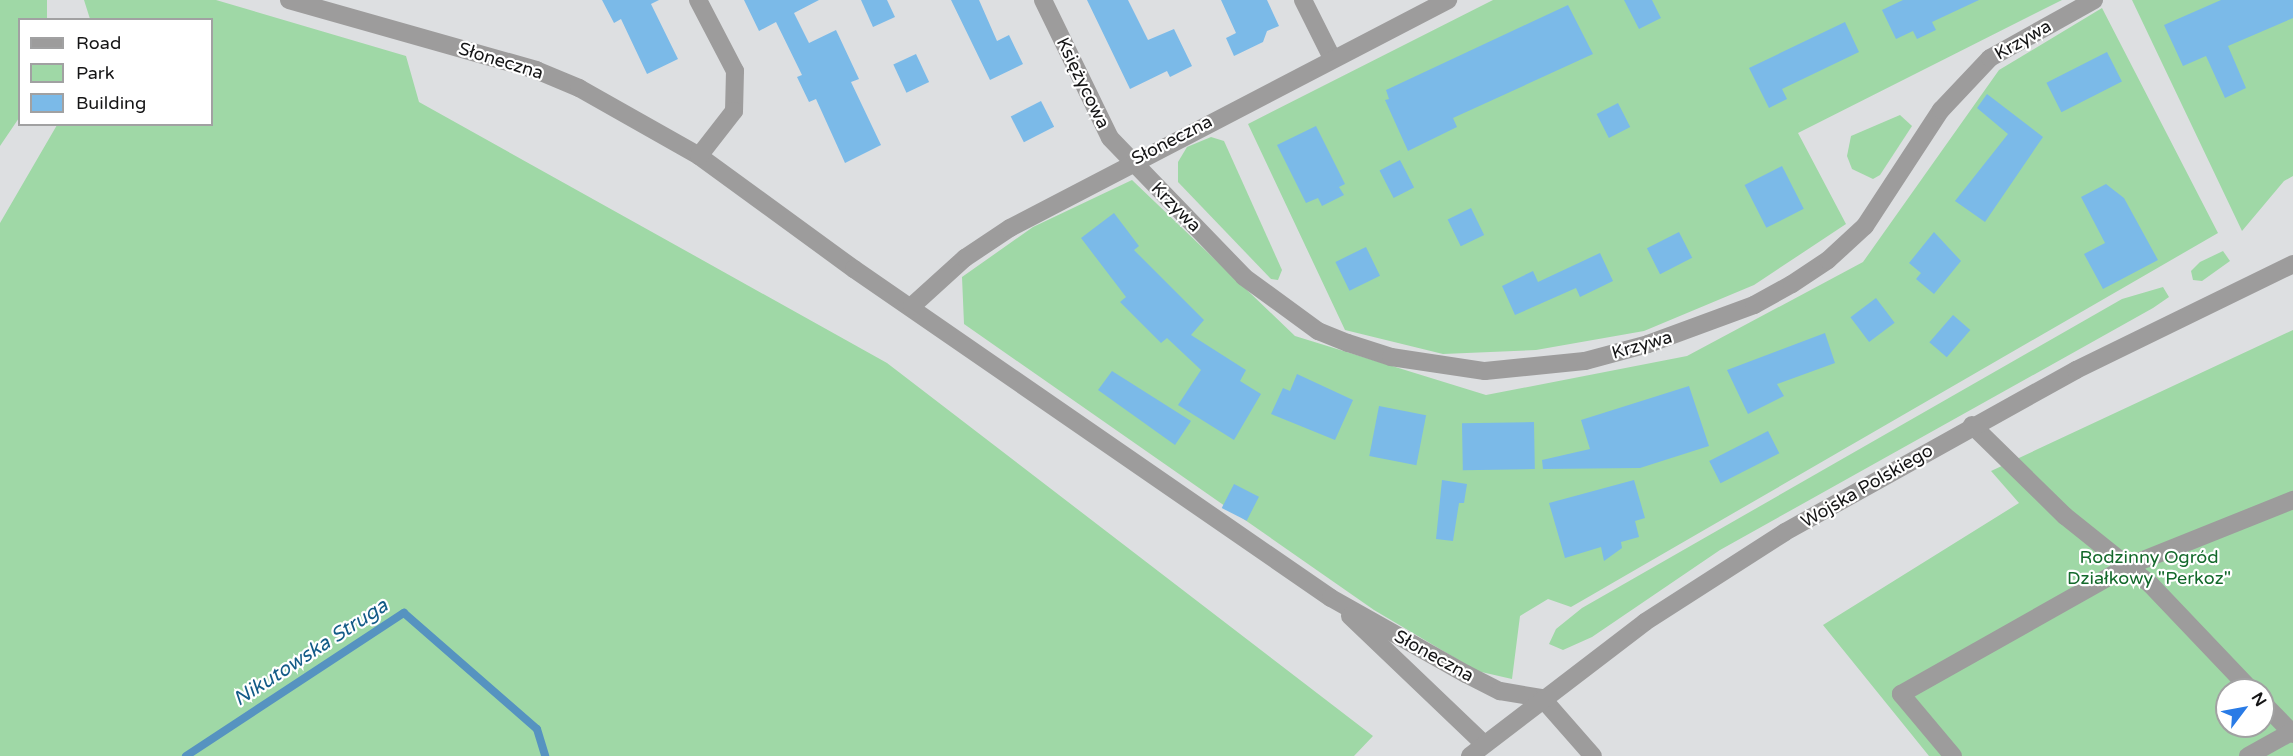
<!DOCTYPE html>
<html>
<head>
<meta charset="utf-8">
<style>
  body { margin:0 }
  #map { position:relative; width:2293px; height:756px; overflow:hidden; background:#dddfe1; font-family:"Varela Round",sans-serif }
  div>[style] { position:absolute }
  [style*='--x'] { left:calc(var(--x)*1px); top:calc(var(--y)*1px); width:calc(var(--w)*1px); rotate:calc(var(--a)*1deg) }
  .green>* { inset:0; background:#9fd8a6 }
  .stream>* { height:8px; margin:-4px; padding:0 4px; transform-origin:4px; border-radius:4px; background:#5693c0 }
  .building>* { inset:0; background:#7bbae8; transform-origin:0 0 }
  .minor>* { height:18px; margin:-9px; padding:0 9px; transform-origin:9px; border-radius:9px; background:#9d9c9c }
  span { translate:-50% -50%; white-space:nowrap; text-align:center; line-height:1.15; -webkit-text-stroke:4.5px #fff; paint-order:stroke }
  .street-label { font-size:18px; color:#151516 }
  .park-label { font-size:18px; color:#13692b }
  .water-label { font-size:20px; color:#135b87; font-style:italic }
  .legend { position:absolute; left:18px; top:18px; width:195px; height:108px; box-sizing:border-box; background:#fff; border:2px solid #a1a1a2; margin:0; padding:8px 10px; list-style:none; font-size:18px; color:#151516 }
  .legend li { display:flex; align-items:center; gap:12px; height:30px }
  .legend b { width:30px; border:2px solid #a1a1a2 }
  .north { position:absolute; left:2215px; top:678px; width:60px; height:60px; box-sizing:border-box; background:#fff; border:2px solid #a1a1a2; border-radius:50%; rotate:58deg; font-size:16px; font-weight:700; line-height:24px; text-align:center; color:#151516 }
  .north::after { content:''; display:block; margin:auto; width:21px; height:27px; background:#297be6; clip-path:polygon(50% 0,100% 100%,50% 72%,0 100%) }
</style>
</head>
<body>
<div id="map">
  <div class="green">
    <div style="clip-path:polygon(0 0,47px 0,47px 19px,20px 20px,19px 118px,0 146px)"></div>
    <div style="clip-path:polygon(84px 0,216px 0,406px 56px,419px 102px,887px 363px,1373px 736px,1354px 756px,0 756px,0 223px,57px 125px,212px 124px,212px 20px,90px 19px)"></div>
    <div style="clip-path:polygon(1493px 0,2062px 0,1798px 133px,1846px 224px,1754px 285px,1644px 331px,1536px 350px,1443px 354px,1345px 330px,1248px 124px)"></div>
    <div style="clip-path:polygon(2132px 0,2293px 0,2293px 176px,2284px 181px,2242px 231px)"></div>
    <div style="clip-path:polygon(2102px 8px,2218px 233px,1571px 607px,1548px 599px,1520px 616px,1512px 679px,1477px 671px,1374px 610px,964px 324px,962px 277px,1033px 227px,1132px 180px,1295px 336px,1486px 395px,1687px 356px,1863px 262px,1999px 70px)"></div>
    <div style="clip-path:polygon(1900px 115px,1912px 126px,1880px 175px,1873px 179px,1852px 169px,1847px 156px,1851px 136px)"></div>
    <div style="clip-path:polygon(1211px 137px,1224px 141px,1282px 270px,1278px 280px,1271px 279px,1178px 182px,1178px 162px,1187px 147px)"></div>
    <div style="clip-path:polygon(2223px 251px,2230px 261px,2202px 281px,2193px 280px,2191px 271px,2200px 262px)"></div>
    <div style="clip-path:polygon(2163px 287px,2169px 297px,2153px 308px,1720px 550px,1592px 637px,1563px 650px,1549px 644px,1556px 629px,1582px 608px,2122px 299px)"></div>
    <div style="clip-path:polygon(evenodd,2293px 330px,2293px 756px,1929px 756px,1823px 625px,2019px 503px,1991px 471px,2293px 330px,2227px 690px,2263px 690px,2263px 726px,2227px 726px,2227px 690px)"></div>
  </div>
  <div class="stream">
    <div style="--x:186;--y:756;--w:261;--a:-33.3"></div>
    <div style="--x:404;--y:613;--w:176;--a:41.1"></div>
    <div style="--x:537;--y:729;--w:28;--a:73"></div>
  </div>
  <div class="building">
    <div style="clip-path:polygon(602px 0,659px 0,651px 4px,678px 59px,647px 74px,621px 19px,614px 23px)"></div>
    <div style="clip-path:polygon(744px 0,819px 0,794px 13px,809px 43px,836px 30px,859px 79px,851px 82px,881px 145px,845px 163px,816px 99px,809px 102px,797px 77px,802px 75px,776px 22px,759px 31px)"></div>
    <div style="clip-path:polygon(861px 0,887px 0,895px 17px,873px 27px)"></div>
    <div style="clip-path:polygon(951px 0,979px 0,997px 41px,1009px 35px,1023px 64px,990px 80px)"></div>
    <div style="clip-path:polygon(1087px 0,1128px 0,1148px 40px,1174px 29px,1192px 66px,1170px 77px,1167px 71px,1130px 89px)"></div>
    <div style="clip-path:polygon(1221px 0,1267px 0,1279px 26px,1267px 31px,1263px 42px,1234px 56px,1226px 38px,1236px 33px)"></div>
    <div style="clip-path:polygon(1624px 0,1652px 0,1661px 18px,1639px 29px)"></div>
    <div style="clip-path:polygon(1903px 0,1979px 0,1932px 22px,1936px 30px,1917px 39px,1913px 31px,1896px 39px,1882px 10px)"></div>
    <div style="clip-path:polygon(2221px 0,2293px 0,2293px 18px,2228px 46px,2246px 88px,2225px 98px,2206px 56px,2183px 66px,2164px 25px)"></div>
    <div style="clip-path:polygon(1568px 5px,1593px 54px,1453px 118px,1457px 127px,1408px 151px,1385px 100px,1389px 99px,1386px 90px)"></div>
    <div style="clip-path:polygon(1845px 22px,1859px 52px,1782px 89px,1787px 99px,1769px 108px,1749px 68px)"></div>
    <div style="left:2107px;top:52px;width:33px;height:68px;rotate:63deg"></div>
    <div style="left:916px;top:54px;width:31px;height:25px;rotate:65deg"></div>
    <div style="clip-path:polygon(1987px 94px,2043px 137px,1985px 222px,1955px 201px,2008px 134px,1977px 108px)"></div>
    <div style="left:1041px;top:101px;width:29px;height:34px;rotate:63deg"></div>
    <div style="left:1618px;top:103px;width:27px;height:24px;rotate:63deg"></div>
    <div style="clip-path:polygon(1316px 126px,1345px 184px,1339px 187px,1344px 195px,1322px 206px,1318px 198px,1306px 203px,1277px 145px)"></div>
    <div style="left:1400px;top:160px;width:31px;height:23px;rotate:63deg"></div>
    <div style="left:1782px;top:166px;width:48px;height:42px;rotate:63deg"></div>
    <div style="clip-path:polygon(2106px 184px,2124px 198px,2158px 260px,2103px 289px,2084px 254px,2105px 243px,2081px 197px)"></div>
    <div style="left:1471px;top:208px;width:30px;height:26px;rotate:64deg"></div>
    <div style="clip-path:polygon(1114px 213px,1139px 246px,1134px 250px,1204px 320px,1191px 335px,1246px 370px,1240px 381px,1261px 394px,1234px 440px,1178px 405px,1201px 370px,1167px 338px,1161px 343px,1120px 302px,1126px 297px,1081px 238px)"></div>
    <div style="left:1679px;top:232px;width:29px;height:36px;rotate:63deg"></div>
    <div style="clip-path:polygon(1934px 232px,1961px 261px,1934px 294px,1916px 279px,1921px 273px,1909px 263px)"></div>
    <div style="left:1366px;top:247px;width:32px;height:34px;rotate:64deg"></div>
    <div style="clip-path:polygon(1600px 253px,1613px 281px,1580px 297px,1576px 288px,1515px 315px,1502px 286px,1533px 271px,1538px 282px)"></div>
    <div style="left:1876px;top:298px;width:31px;height:32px;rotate:53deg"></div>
    <div style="left:1953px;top:315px;width:23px;height:36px;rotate:41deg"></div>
    <div style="clip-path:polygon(1825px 333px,1835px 363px,1777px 384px,1784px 396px,1748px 414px,1727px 370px)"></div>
    <div style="clip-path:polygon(1112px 371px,1191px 421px,1175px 445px,1098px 390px)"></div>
    <div style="clip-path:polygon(1297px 374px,1353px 400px,1335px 440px,1271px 414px,1283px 388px,1290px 391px)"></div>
    <div style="clip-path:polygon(1689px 386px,1709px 446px,1640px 468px,1543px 469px,1542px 460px,1590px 449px,1581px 420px)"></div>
    <div style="left:1379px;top:406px;width:48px;height:51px;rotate:11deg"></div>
    <div style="left:1534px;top:422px;width:47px;height:72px;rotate:89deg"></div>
    <div style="left:1768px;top:431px;width:25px;height:66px;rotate:63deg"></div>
    <div style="clip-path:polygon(1442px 480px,1467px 484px,1464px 503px,1459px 503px,1453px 541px,1436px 539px)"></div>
    <div style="clip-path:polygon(1634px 480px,1645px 518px,1635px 521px,1639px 537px,1621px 542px,1622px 548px,1604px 561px,1601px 547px,1565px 558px,1549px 503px)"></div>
    <div style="left:1234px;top:484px;width:28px;height:27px;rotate:27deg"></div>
  </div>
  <div class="minor">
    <div style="--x:289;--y:0;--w:257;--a:15.8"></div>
    <div style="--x:536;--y:70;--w:47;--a:22.7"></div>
    <div style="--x:579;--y:88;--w:138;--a:29.5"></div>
    <div style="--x:699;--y:156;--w:192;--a:36.1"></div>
    <div style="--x:854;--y:269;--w:579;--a:34.6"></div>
    <div style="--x:1331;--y:598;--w:155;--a:29.4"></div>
    <div style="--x:1466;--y:674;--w:38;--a:27"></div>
    <div style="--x:1500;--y:691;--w:43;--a:9.5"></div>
    <div style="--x:1542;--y:698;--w:77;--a:48.7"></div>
    <div style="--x:698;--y:0;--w:80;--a:62.5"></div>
    <div style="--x:735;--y:71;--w:40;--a:91.4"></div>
    <div style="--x:734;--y:111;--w:57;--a:127.9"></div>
    <div style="--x:1043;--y:0;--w:153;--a:64.1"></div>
    <div style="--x:1110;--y:138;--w:193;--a:46"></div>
    <div style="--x:1244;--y:277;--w:92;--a:36.1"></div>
    <div style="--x:1318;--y:331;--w:32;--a:22"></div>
    <div style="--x:1348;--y:343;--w:45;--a:18"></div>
    <div style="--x:1391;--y:357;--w:95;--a:8.5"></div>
    <div style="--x:1485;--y:371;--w:100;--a:-5.7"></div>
    <div style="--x:1585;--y:361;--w:65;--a:-15.1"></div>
    <div style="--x:1648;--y:344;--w:113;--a:-20.2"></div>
    <div style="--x:1754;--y:305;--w:43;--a:-28.9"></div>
    <div style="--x:1792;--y:284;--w:43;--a:-33.7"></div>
    <div style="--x:1828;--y:260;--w:50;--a:-42.6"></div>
    <div style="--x:1865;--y:226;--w:139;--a:-56.8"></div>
    <div style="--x:1941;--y:110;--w:71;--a:-46.7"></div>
    <div style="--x:1990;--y:58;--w:119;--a:-29.1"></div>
    <div style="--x:1303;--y:0;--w:65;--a:63.4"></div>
    <div style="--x:912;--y:306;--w:72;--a:-42.2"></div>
    <div style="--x:965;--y:258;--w:54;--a:-33.7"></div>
    <div style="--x:1010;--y:228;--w:494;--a:-27.5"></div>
    <div style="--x:1972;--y:425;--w:130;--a:44.4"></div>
    <div style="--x:2065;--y:516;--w:110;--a:38.7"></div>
    <div style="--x:2151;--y:585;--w:145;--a:46.4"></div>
    <div style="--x:1350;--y:616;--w:185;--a:43.7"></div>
    <div style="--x:2263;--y:703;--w:43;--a:45.9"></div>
    <div style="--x:1470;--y:756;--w:220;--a:-37.4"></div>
    <div style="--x:1645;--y:622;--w:166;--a:-32.7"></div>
    <div style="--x:1785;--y:532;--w:333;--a:-29.1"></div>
    <div style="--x:2076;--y:370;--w:242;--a:-26"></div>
    <div style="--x:1953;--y:756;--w:81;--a:-130"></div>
    <div style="--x:1901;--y:694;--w:261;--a:-29.4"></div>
    <div style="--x:2128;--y:566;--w:178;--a:-21.8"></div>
    <div style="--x:2248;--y:756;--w:51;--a:-29.1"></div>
  </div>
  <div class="street-label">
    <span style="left:2023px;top:40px;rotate:-30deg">Krzywa</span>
    <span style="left:501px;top:61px;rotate:17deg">Słoneczna</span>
    <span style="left:1083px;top:83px;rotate:64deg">Księżycowa</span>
    <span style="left:1172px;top:140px;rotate:-27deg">Słoneczna</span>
    <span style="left:1176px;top:207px;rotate:45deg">Krzywa</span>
    <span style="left:1642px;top:345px;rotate:-16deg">Krzywa</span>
    <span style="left:1867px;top:486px;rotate:-30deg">Wojska Polskiego</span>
    <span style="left:1434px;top:656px;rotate:29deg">Słoneczna</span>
  </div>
  <div class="park-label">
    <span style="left:2149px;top:568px">Rodzinny Ogród<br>Działkowy "Perkoz"</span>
  </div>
  <div class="water-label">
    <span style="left:311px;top:653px;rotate:-33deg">Nikutowska Struga</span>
  </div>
  <ul class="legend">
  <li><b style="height:8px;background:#9d9c9c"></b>Road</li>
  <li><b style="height:16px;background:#9fd8a6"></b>Park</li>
  <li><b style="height:16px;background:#7bbae8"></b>Building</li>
  </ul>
  <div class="north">N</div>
</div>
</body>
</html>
